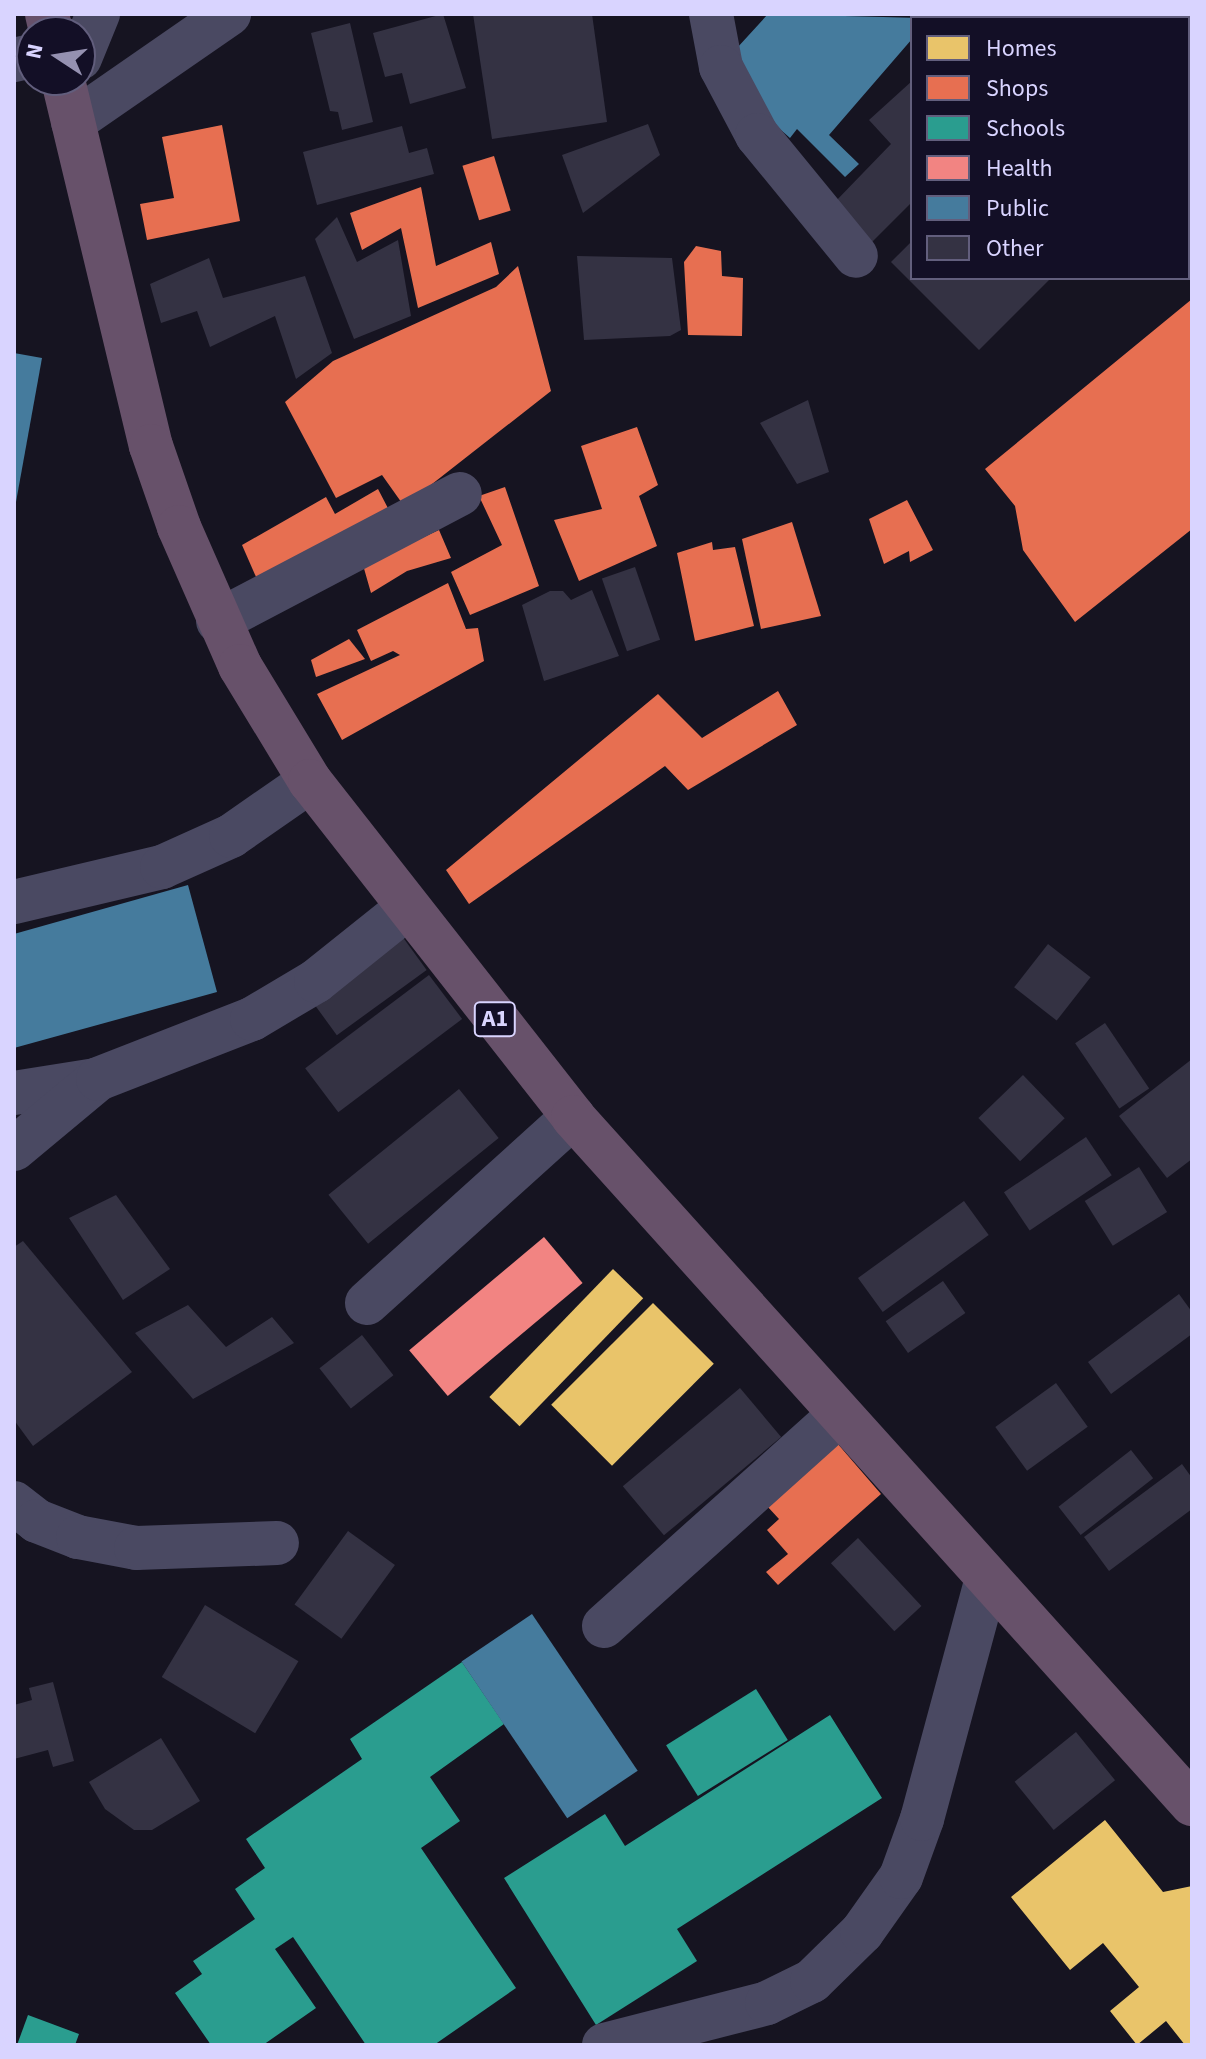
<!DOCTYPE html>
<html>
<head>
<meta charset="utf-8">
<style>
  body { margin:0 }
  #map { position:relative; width:1206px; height:2059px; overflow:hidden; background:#161421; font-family:"Source Sans 3",sans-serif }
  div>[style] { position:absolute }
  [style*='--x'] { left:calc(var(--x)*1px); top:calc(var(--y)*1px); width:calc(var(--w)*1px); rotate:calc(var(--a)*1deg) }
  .homes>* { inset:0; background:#e9c46a; transform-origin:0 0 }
  .shops>* { inset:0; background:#e76f51; transform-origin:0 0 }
  .schools>* { inset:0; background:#2a9d8f; transform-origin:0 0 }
  .health>* { inset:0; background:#f28482; transform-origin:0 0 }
  .public>* { inset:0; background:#457b9d; transform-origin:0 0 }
  .building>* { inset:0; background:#343243; transform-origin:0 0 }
  .minor>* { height:44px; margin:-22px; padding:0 22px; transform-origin:22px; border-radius:22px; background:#4a4962 }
  .major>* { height:44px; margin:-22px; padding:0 22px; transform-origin:22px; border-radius:22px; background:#5e5373 }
  .highway>* { height:44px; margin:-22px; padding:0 22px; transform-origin:22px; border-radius:22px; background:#67516a }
  .rail>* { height:6px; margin-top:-3px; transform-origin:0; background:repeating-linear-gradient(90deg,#43596b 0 12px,transparent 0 22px) }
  span { translate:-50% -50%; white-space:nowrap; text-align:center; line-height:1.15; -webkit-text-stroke:8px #130f26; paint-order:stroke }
  .shield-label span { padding:2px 6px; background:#130f26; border:2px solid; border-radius:6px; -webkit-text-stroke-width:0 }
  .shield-label { font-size:24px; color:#d9d4ff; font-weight:700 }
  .frame { position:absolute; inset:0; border:16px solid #d9d4ff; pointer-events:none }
  .legend { position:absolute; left:910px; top:16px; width:280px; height:264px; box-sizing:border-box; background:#130f26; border:2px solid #625e7d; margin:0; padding:10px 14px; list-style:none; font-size:24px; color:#d9d4ff }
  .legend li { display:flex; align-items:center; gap:16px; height:40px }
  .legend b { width:40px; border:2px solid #625e7d }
  .north { position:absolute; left:16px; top:16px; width:80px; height:80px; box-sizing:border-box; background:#130f26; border:2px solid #625e7d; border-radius:50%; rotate:282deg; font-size:22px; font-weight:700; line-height:32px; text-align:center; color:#d9d4ff }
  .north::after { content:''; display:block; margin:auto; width:28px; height:36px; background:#9591b1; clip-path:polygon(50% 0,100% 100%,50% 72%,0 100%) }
</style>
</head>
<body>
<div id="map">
  <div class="homes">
    <div style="left:613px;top:1269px;width:42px;height:178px;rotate:44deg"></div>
    <div style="left:653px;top:1303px;width:86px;height:144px;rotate:45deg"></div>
    <div style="clip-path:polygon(1105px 1820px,1163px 1892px,1192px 1886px,1192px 2045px,1185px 2045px,1166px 2021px,1137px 2045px,1110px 2011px,1139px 1987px,1103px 1943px,1070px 1970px,1011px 1897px)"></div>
  </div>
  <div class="shops">
    <div style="clip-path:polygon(222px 125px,240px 221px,147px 240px,140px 204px,174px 198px,162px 137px)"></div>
    <div style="left:494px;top:156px;width:57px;height:33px;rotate:73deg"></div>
    <div style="clip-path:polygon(421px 187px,436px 266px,491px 242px,499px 274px,418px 308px,401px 228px,362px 250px,350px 213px)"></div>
    <div style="clip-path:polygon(696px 246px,721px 251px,722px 276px,743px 278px,742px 336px,688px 335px,684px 262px)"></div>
    <div style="clip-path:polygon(518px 266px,551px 391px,404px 506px,382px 475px,336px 498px,285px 402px,333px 361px,496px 287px)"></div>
    <div style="clip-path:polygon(1192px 299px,1192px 529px,1075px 622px,1023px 550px,1015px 506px,985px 469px)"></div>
    <div style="clip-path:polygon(637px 427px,658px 485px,639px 496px,657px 546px,579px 581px,554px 520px,602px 509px,581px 446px)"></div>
    <div style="clip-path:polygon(505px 487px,539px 586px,470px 615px,451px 572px,502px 545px,479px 496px)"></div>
    <div style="clip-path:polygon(378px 489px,391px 514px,260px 586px,242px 545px,326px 497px,335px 514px)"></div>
    <div style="clip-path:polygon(907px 500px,933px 550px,910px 562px,909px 551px,884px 564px,869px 519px)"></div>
    <div style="clip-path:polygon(792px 522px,821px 616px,761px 629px,742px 539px)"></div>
    <div style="clip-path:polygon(439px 530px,451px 558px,407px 571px,371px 593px,363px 565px)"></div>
    <div style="clip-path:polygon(712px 542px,713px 550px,735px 547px,754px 626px,695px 641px,677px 553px)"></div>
    <div style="clip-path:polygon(448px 583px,466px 629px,478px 628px,484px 661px,342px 740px,317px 694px,400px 655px,393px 651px,371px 661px,357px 630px)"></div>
    <div style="clip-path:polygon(349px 639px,365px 659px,316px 677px,311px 660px)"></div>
    <div style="clip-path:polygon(778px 691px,797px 725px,688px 790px,665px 766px,469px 904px,446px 870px,658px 694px,702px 738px)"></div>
    <div style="clip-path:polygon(837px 1443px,881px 1494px,778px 1585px,766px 1572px,788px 1554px,767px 1530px,779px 1519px,767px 1506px)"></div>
  </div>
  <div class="schools">
    <div style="clip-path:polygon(462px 1662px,504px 1724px,430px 1777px,460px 1821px,421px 1848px,516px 1988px,434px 2045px,366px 2045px,293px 1937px,275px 1949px,316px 2008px,263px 2045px,211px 2045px,175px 1993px,202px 1974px,193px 1961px,255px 1919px,235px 1889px,265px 1868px,246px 1839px,362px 1759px,350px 1739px)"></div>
    <div style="left:756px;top:1689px;width:60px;height:106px;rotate:58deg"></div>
    <div style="clip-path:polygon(830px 1715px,882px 1798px,677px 1929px,697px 1961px,596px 2025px,504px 1878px,605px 1814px,625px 1846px)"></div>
    <div style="clip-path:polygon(28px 2015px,79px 2034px,75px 2045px,17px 2045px)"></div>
  </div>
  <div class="health">
    <div style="left:544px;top:1237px;width:60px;height:176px;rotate:50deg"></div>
  </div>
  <div class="public">
    <div style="clip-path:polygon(768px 14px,921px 18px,912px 18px,912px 39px,829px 135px,859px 164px,845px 177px,797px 129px,790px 138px,715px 72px)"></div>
    <div style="clip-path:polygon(14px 353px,42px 358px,16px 502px,14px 501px)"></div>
    <div style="clip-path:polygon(188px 885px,217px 992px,14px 1048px,14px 934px)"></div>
    <div style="left:532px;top:1614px;width:189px;height:85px;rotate:56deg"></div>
  </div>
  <div class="building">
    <div style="clip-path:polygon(443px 14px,466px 88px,410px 104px,402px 73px,385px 77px,373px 33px)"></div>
    <div style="clip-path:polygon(473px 14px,592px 14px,607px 122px,492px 139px)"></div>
    <div style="clip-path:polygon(350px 23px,373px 122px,342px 130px,338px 112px,330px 111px,311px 33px)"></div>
    <div style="clip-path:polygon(912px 81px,912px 202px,870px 244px,833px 204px,891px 144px,869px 120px)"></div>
    <div style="clip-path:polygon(648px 124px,660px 155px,583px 213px,562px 155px)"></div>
    <div style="clip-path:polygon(402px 126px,409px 153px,427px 148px,434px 174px,317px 205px,303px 152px)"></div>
    <div style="clip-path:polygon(337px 217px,357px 262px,398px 240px,411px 316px,354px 339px,315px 239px)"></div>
    <div style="clip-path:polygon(912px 241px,912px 278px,1051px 278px,979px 350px,891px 262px)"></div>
    <div style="clip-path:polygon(577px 256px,672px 258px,681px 330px,670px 336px,584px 340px)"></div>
    <div style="clip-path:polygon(209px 258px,223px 298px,305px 276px,332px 353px,296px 379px,275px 316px,210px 347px,197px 311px,161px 323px,150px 284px)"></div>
    <div style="clip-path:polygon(808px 400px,829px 472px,797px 484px,760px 423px)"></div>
    <div style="left:635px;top:567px;width:77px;height:35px;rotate:71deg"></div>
    <div style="clip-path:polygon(592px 590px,619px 656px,544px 681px,522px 605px,550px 591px,563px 591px,571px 600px)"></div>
    <div style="left:399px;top:932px;width:47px;height:111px;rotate:54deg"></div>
    <div style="left:1048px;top:944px;width:54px;height:55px;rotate:38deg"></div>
    <div style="left:429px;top:975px;width:55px;height:155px;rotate:53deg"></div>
    <div style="left:1105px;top:1023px;width:79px;height:36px;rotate:56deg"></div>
    <div style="clip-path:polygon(1192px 1059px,1192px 1159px,1167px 1178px,1119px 1116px)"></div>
    <div style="left:1023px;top:1075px;width:60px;height:62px;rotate:46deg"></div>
    <div style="left:459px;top:1089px;width:63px;height:168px;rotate:51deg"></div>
    <div style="left:1086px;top:1137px;width:46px;height:99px;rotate:56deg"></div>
    <div style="left:1139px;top:1167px;width:53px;height:64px;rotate:58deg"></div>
    <div style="clip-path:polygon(116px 1195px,170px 1269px,123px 1300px,69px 1218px)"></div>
    <div style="left:964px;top:1201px;width:42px;height:131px;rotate:54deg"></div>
    <div style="clip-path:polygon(23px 1241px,132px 1372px,33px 1446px,14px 1420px,14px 1247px)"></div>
    <div style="left:943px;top:1281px;width:39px;height:70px;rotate:55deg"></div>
    <div style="clip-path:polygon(1179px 1294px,1192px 1312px,1192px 1334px,1111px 1394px,1088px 1362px)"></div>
    <div style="clip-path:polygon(188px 1305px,226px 1347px,272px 1317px,294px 1343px,193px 1399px,135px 1333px)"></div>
    <div style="left:362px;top:1335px;width:51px;height:54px;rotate:52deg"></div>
    <div style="left:1056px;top:1383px;width:54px;height:75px;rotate:54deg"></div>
    <div style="left:740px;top:1388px;width:64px;height:153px;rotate:50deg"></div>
    <div style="left:1131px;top:1450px;width:36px;height:92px;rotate:52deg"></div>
    <div style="clip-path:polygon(1182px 1464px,1192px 1478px,1192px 1509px,1109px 1571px,1084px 1537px)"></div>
    <div style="left:348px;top:1531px;width:58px;height:91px;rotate:36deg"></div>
    <div style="left:858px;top:1538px;width:93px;height:37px;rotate:47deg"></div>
    <div style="left:205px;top:1605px;width:109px;height:84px;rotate:31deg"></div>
    <div style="clip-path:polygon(53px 1682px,74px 1761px,53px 1767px,48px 1750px,14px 1759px,14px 1705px,32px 1700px,29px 1688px)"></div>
    <div style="left:1076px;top:1732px;width:62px;height:79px;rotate:51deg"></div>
    <div style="clip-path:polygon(161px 1738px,200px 1801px,152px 1830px,134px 1830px,105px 1809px,89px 1782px)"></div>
  </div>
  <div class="minor">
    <div style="--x:711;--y:14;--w:54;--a:79.3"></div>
    <div style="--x:721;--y:67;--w:77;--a:62.1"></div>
    <div style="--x:757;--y:135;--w:156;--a:50.7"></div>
    <div style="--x:80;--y:58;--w:48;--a:-67.8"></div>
    <div style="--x:14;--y:60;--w:18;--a:-13"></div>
    <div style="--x:73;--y:122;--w:190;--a:-34.7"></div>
    <div style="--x:218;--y:621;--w:273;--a:-27.7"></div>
    <div style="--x:14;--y:902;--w:152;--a:-13.3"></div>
    <div style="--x:162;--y:867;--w:76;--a:-24.2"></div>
    <div style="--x:231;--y:836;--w:96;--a:-34.8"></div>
    <div style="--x:14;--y:1093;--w:83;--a:-9"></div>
    <div style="--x:14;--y:1149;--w:109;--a:-39.8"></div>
    <div style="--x:98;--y:1079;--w:165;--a:-21.3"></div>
    <div style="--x:252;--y:1019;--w:74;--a:-30.7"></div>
    <div style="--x:316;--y:981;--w:117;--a:-38.7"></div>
    <div style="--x:367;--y:1303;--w:278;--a:-42.1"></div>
    <div style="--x:14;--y:1503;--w:29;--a:38"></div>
    <div style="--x:37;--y:1521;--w:44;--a:21.3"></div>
    <div style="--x:78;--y:1537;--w:59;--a:10.7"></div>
    <div style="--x:136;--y:1548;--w:141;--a:-2"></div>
    <div style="--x:604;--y:1626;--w:316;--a:-41.9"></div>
    <div style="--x:604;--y:2045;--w:168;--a:-14.4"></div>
    <div style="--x:767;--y:2003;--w:50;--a:-26.1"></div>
    <div style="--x:812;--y:1981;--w:70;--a:-44.4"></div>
    <div style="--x:862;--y:1932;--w:67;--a:-54.7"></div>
    <div style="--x:901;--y:1877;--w:62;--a:-70.1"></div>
    <div style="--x:922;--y:1819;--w:250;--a:-74.9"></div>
  </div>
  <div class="major">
    <div style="--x:1170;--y:14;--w:6;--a:45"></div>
  </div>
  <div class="highway">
    <div style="--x:47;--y:14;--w:18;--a:77"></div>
    <div style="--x:63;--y:80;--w:376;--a:76.5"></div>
    <div style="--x:151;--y:446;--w:86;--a:70.9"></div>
    <div style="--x:179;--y:527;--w:152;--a:66.3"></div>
    <div style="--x:240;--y:666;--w:135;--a:58.7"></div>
    <div style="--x:310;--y:781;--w:427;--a:51.9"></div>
    <div style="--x:573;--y:1117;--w:925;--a:47.98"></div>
  </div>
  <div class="rail">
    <div style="--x:1008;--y:14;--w:6;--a:39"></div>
    <div style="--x:1188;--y:161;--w:6;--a:45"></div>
  </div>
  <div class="shield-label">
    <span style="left:495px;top:1019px">A1</span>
  </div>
  <div class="frame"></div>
  <ul class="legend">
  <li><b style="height:22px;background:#e9c46a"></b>Homes</li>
  <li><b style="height:22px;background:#e76f51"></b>Shops</li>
  <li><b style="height:22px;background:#2a9d8f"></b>Schools</li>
  <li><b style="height:22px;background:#f28482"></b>Health</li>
  <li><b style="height:22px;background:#457b9d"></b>Public</li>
  <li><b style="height:22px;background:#343243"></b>Other</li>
  </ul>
  <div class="north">N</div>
</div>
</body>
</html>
